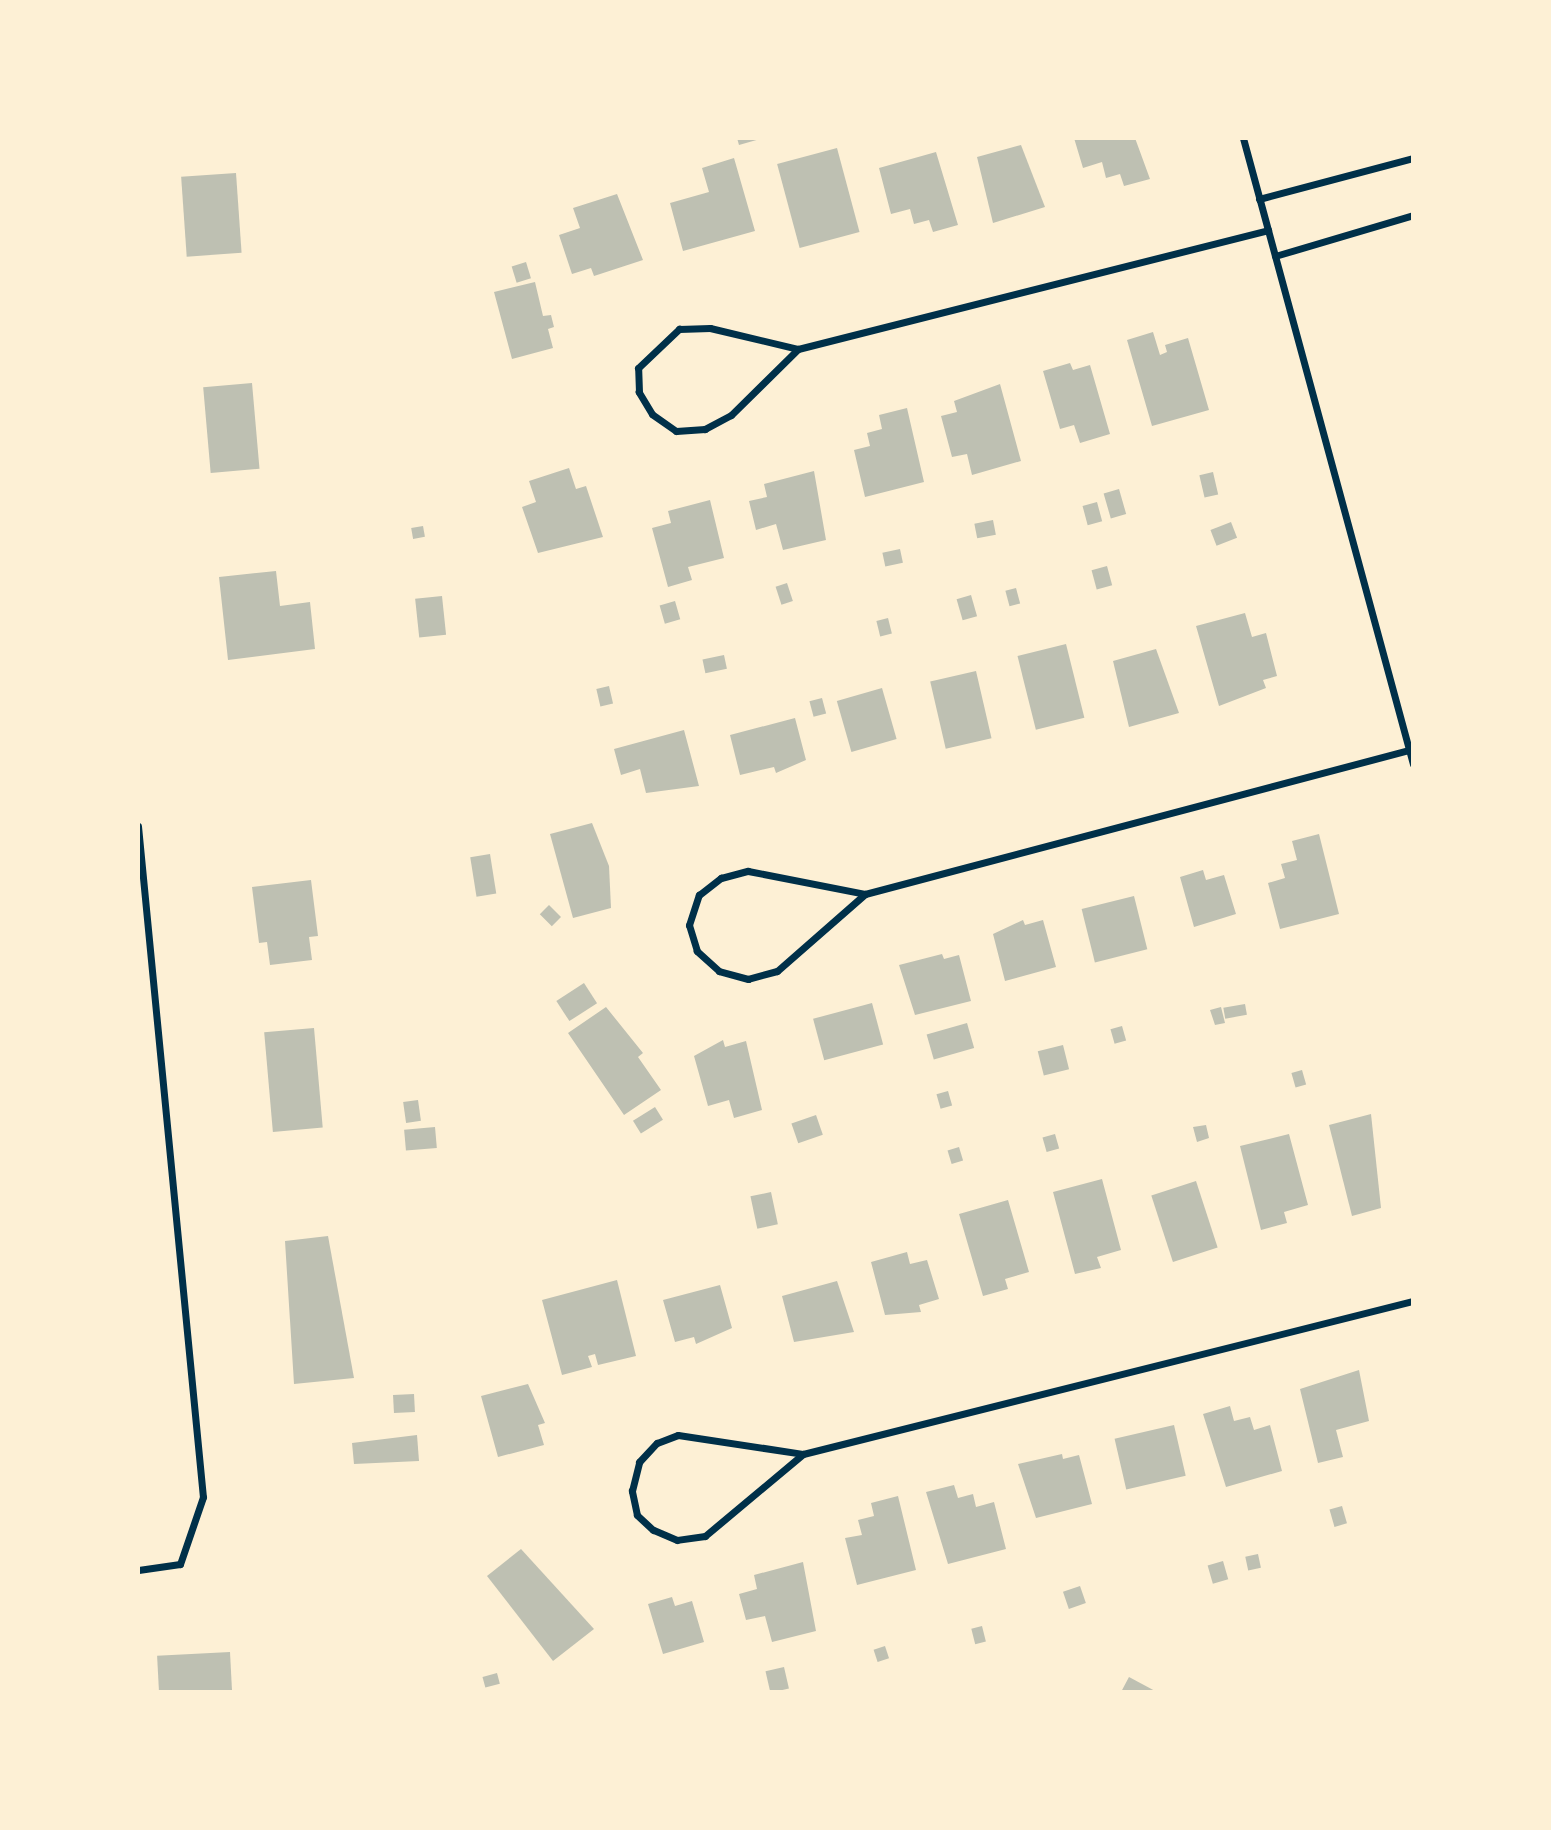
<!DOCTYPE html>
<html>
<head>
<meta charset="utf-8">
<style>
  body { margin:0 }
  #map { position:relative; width:1551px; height:1830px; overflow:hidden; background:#fdf0d5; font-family:"Source Sans 3",sans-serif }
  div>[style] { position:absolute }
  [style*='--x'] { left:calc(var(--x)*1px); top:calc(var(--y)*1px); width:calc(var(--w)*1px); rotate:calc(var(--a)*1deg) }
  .building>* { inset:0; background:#bec0b2; transform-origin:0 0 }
  .minor>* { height:7px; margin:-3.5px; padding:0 3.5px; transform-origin:3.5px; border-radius:3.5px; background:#003049 }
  span { translate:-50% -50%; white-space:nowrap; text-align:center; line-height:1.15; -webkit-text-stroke:6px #fdf0d5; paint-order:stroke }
  .frame { position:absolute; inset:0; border:140px solid #fdf0d5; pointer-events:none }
</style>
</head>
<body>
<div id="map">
  <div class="building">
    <div style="clip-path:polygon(737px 138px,760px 138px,760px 139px,739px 145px)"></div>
    <div style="clip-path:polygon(1074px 138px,1135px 138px,1150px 179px,1124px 186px,1120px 174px,1106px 178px,1102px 162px,1083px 168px)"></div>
    <div style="clip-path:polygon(1021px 145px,1045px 207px,993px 223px,977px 157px)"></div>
    <div style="left:837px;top:148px;width:87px;height:62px;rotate:75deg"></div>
    <div style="clip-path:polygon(936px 152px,958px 225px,933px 232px,929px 220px,914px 224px,910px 209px,891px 214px,879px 168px)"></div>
    <div style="clip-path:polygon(734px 158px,755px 231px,683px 251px,670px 203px,709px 192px,702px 168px)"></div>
    <div style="left:236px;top:173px;width:80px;height:55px;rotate:86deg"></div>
    <div style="clip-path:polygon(617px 194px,643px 260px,594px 276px,591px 268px,572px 274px,559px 235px,580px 228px,573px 208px)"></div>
    <div style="left:526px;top:262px;width:17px;height:15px;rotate:73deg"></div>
    <div style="clip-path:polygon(535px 282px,543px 316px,551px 315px,554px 327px,548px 329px,553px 348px,512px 359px,494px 292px)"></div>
    <div style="clip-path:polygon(1153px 332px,1160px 355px,1167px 352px,1165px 345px,1188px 338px,1209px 410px,1152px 426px,1127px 340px)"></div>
    <div style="clip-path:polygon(1070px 363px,1073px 370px,1090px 365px,1110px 434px,1080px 443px,1074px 425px,1060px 429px,1043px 371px)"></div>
    <div style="left:252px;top:383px;width:86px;height:49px;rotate:85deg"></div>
    <div style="clip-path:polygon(1000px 384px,1021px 461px,972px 475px,967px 454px,952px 457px,941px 416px,957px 412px,954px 401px)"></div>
    <div style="clip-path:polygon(907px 408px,924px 482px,865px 497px,854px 450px,870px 446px,867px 433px,882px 429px,879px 415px)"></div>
    <div style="clip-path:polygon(569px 468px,576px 489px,586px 486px,603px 537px,538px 553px,522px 507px,536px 502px,529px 481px)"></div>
    <div style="clip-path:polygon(814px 471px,826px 540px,783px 550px,776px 524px,756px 530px,749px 501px,767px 497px,764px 484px)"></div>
    <div style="left:1213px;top:472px;width:23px;height:14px;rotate:77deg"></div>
    <div style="left:1119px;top:489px;width:26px;height:16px;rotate:74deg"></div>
    <div style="clip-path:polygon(710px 500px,724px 558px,688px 567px,692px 580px,668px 587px,652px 528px,671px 523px,668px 511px)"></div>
    <div style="left:1097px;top:502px;width:20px;height:15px;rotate:75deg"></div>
    <div style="left:993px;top:520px;width:15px;height:19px;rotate:79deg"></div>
    <div style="left:1231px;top:522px;width:17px;height:22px;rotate:69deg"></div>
    <div style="left:423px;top:526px;width:11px;height:12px;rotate:80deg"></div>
    <div style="left:900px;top:549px;width:14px;height:18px;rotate:78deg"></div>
    <div style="left:1107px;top:566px;width:20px;height:16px;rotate:75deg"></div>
    <div style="clip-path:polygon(276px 571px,280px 606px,310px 602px,315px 649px,228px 660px,219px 577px)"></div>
    <div style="left:787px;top:583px;width:19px;height:12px;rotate:72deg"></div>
    <div style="left:1016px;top:588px;width:16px;height:11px;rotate:75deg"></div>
    <div style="left:971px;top:595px;width:22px;height:15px;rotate:74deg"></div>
    <div style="left:442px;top:596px;width:39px;height:27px;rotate:84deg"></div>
    <div style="left:675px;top:601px;width:19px;height:16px;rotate:74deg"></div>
    <div style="clip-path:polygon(1245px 613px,1252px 637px,1266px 633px,1277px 676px,1263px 680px,1266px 688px,1219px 706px,1196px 626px)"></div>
    <div style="left:888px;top:618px;width:16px;height:12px;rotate:76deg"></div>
    <div style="left:1066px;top:644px;width:76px;height:50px;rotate:76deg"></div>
    <div style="clip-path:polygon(1156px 649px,1179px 713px,1129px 727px,1113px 661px)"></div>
    <div style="left:724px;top:655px;width:14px;height:22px;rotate:78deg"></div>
    <div style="left:976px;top:671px;width:69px;height:47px;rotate:77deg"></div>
    <div style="left:609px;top:686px;width:18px;height:13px;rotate:77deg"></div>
    <div style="left:882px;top:688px;width:53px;height:47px;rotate:74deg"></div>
    <div style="left:822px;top:698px;width:16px;height:13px;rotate:75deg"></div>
    <div style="clip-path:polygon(795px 718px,806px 760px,776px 773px,774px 767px,740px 775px,730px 735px)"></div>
    <div style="clip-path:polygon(684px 730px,699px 786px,646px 793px,640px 769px,621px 775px,614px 749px)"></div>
    <div style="clip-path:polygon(592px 823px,609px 866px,611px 908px,573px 918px,550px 834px)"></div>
    <div style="clip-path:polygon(1319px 834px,1339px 914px,1280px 929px,1268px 883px,1285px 878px,1281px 864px,1297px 860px,1292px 841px)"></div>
    <div style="left:490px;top:854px;width:40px;height:20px;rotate:81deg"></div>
    <div style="clip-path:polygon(1203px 870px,1206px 880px,1224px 875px,1236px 914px,1194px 927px,1180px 877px)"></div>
    <div style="clip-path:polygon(311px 880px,318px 936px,309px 937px,312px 960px,270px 965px,267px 942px,259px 943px,252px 887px)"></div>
    <div style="left:1134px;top:896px;width:55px;height:54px;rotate:76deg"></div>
    <div style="left:549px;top:905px;width:17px;height:13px;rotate:45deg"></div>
    <div style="clip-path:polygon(1023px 920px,1025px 925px,1043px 920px,1056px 967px,1005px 981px,993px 934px)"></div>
    <div style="clip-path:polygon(942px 954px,944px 959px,959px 955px,971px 1001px,915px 1015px,899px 965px)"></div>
    <div style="left:584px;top:983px;width:24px;height:33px;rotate:57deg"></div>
    <div style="left:872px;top:1003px;width:43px;height:61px;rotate:75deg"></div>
    <div style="left:1245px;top:1004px;width:11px;height:22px;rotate:80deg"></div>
    <div style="clip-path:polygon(606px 1007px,643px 1053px,638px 1057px,661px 1090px,624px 1115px,568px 1033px)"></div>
    <div style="clip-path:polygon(1221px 1007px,1225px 1023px,1215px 1025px,1210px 1010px)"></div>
    <div style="left:967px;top:1023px;width:26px;height:42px;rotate:74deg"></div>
    <div style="left:1122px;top:1026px;width:15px;height:12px;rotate:74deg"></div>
    <div style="left:314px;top:1028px;width:100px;height:50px;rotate:85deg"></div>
    <div style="clip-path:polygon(723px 1040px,725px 1047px,746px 1041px,762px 1110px,734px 1118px,729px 1100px,708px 1106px,694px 1056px)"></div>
    <div style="left:1063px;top:1045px;width:25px;height:26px;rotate:76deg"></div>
    <div style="left:1302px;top:1070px;width:15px;height:11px;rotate:74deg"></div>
    <div style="left:948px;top:1091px;width:15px;height:12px;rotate:74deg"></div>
    <div style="left:418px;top:1100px;width:21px;height:15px;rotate:82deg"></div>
    <div style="left:655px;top:1107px;width:15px;height:26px;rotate:58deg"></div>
    <div style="clip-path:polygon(1371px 1114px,1381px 1208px,1352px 1216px,1329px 1125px)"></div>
    <div style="left:816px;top:1115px;width:21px;height:26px;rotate:71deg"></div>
    <div style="clip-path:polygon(1206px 1125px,1209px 1138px,1197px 1142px,1193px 1127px)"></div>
    <div style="left:435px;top:1127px;width:21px;height:31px;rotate:85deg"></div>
    <div style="left:1055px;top:1134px;width:15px;height:13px;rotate:74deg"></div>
    <div style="clip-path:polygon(1289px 1134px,1308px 1205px,1284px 1212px,1287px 1223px,1261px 1230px,1240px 1146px)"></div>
    <div style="left:959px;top:1147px;width:14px;height:12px;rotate:73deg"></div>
    <div style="clip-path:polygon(1102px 1179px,1121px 1250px,1097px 1257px,1101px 1268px,1075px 1274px,1053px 1192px)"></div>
    <div style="left:1196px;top:1181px;width:70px;height:47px;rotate:72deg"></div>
    <div style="left:771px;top:1192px;width:33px;height:21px;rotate:78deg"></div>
    <div style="clip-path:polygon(1008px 1200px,1029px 1272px,1005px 1279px,1008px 1289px,983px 1296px,959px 1214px)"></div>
    <div style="clip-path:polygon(328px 1236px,354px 1378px,294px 1384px,285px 1241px)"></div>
    <div style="clip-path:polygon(907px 1252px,910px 1264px,927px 1260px,939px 1299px,919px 1305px,921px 1312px,885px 1315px,871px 1262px)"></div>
    <div style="clip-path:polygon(617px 1280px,636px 1356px,598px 1365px,595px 1354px,588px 1356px,592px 1367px,562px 1375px,542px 1300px)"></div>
    <div style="clip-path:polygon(837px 1281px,854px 1332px,794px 1342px,782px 1296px)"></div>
    <div style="clip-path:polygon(720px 1285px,732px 1328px,696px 1344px,694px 1337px,675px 1342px,663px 1300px)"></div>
    <div style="clip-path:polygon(1359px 1370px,1369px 1421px,1336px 1430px,1343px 1457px,1318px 1463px,1300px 1389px)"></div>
    <div style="clip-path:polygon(528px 1384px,545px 1423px,538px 1425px,544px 1445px,498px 1457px,481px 1396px)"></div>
    <div style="left:414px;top:1394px;width:18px;height:21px;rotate:87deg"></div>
    <div style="clip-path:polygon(1230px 1406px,1234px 1421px,1250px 1417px,1254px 1430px,1270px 1425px,1282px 1471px,1226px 1487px,1203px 1414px)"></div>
    <div style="left:1174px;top:1425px;width:52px;height:61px;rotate:77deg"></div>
    <div style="clip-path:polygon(417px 1435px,419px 1461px,354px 1464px,352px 1443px)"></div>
    <div style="clip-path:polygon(1062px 1454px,1063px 1459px,1079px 1455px,1092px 1504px,1036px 1518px,1018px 1464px)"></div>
    <div style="clip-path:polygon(954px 1485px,958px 1498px,973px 1494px,976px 1507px,994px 1502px,1006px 1549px,948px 1564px,926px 1492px)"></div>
    <div style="clip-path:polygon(898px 1496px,916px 1570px,857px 1585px,845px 1538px,862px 1535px,858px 1520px,874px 1516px,871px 1503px)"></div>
    <div style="left:1342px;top:1506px;width:18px;height:13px;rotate:74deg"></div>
    <div style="clip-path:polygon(521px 1549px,594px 1629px,553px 1661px,487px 1576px)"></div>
    <div style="left:1258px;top:1554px;width:14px;height:13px;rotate:78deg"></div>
    <div style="left:1223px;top:1561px;width:19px;height:16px;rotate:74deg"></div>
    <div style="clip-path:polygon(803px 1562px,816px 1631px,772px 1642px,765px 1616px,746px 1620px,739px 1594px,757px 1589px,754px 1575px)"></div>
    <div style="left:1080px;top:1586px;width:18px;height:18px;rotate:71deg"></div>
    <div style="clip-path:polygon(672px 1597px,675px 1606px,692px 1601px,704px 1642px,663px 1654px,648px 1604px)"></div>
    <div style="left:982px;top:1626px;width:16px;height:11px;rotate:76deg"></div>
    <div style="left:885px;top:1646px;width:13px;height:12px;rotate:72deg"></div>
    <div style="left:230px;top:1652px;width:40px;height:73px;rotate:87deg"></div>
    <div style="left:784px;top:1667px;width:22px;height:19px;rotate:77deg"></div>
    <div style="left:497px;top:1673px;width:11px;height:15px;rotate:75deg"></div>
    <div style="clip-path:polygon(1129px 1677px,1157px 1692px,1121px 1692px)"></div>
  </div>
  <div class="minor">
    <div style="--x:1243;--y:138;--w:649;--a:74.81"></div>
    <div style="--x:1259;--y:199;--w:159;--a:-14.9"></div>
    <div style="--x:1275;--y:256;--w:144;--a:-16.5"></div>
    <div style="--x:798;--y:349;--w:94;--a:135.4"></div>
    <div style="--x:731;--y:415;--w:30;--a:152"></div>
    <div style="--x:705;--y:429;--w:29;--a:176"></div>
    <div style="--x:676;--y:431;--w:29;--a:-145"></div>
    <div style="--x:652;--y:414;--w:26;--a:-121"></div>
    <div style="--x:639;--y:392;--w:24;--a:-92"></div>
    <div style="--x:638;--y:368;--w:57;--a:-43.6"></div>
    <div style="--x:679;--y:329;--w:31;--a:-2"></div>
    <div style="--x:710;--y:328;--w:90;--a:13.4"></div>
    <div style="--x:798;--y:349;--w:485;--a:-14.2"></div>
    <div style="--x:138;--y:826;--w:674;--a:84.47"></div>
    <div style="--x:203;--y:1497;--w:71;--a:108.9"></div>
    <div style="--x:180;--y:1564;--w:42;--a:171.9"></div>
    <div style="--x:865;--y:894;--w:117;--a:138.8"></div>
    <div style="--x:777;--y:971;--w:30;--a:165"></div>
    <div style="--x:748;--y:979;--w:30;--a:-165"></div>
    <div style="--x:719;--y:971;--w:30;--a:-138"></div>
    <div style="--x:697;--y:951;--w:27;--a:-107"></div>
    <div style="--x:689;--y:925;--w:32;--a:-72"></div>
    <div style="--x:699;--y:895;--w:28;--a:-38"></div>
    <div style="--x:721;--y:878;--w:28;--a:-15"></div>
    <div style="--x:748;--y:871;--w:119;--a:11.1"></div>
    <div style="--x:865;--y:894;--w:563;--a:-14.83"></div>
    <div style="--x:803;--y:1454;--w:128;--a:140.1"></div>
    <div style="--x:705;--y:1536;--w:28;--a:172"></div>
    <div style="--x:677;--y:1540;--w:26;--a:-157"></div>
    <div style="--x:653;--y:1530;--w:22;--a:-137"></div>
    <div style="--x:637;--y:1515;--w:25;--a:-102"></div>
    <div style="--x:632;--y:1491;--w:30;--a:-76"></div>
    <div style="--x:639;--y:1462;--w:26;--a:-47"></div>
    <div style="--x:657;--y:1443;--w:22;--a:-21"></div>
    <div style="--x:678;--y:1435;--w:126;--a:8.6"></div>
    <div style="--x:803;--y:1454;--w:629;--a:-14.08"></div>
  </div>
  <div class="frame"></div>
</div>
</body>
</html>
